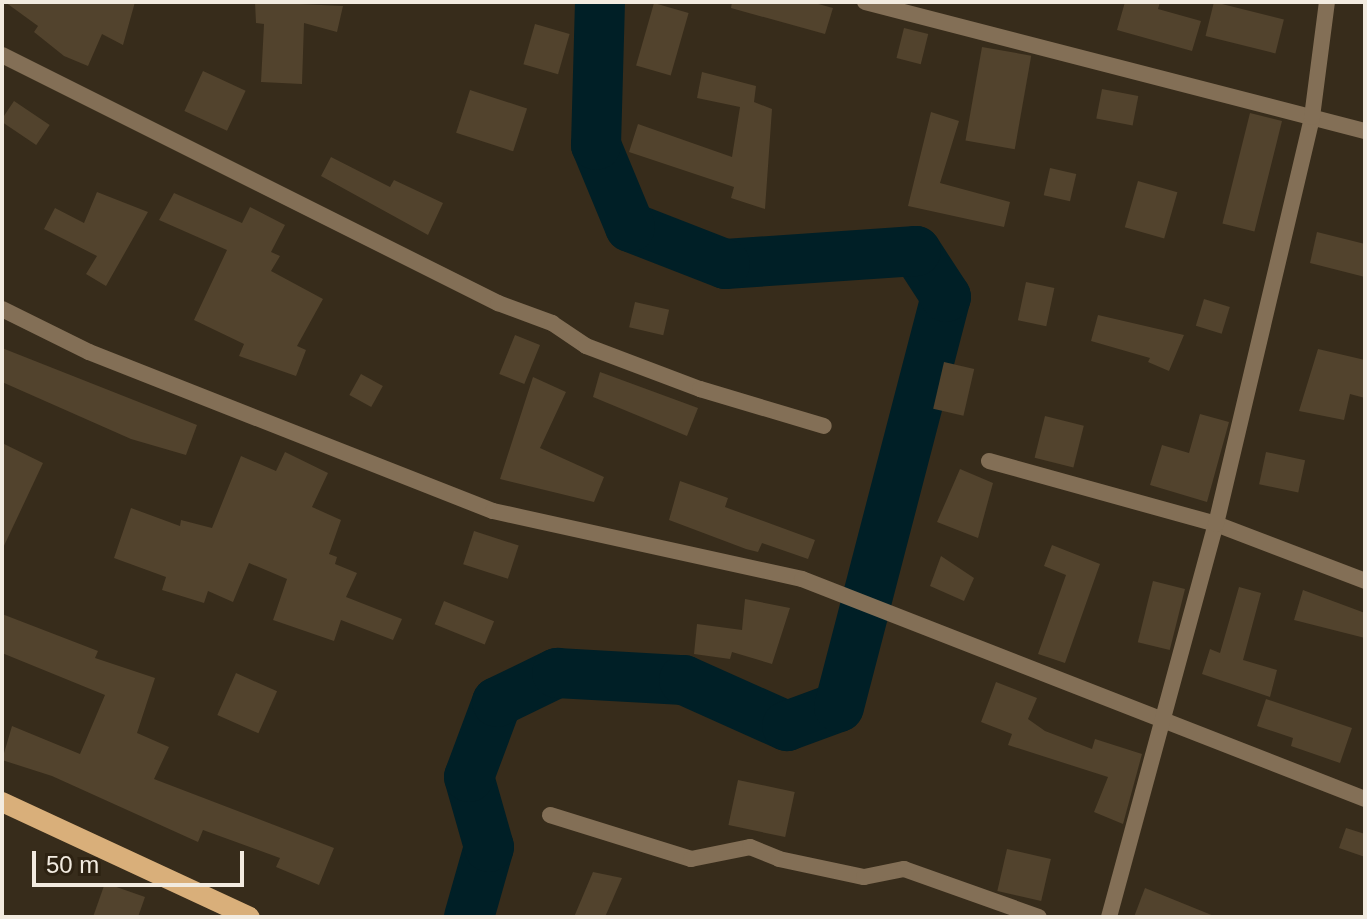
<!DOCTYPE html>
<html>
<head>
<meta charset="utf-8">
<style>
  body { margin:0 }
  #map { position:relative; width:1367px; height:919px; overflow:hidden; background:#372c1b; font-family:Arial,sans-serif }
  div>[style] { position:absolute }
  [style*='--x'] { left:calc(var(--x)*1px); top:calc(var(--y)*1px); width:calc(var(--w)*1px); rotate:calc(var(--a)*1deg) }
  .river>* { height:50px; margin:-25px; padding:0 25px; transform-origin:25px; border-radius:25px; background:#001f26 }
  .building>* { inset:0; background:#52432d; transform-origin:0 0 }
  .minor>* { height:16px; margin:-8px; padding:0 8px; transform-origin:8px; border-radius:8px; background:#836f56 }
  .primary>* { height:20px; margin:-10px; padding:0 10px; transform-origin:10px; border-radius:10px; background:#d9af7a }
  span { translate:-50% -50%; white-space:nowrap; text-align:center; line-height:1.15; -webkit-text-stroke:7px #2d2212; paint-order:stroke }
  .frame { position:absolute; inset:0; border:4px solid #f2ebe0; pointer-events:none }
  .scale { position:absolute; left:32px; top:851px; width:212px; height:36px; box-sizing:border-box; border:4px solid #f2ebe0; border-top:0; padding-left:10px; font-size:24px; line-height:28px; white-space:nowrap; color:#f2ebe0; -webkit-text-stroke:6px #2d2212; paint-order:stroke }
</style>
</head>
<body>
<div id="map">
  <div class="river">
    <div style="--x:469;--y:917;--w:73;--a:-74.1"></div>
    <div style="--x:489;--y:847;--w:73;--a:-105.9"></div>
    <div style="--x:469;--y:777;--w:80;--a:-69.5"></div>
    <div style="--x:497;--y:702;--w:67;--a:-25.8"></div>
    <div style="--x:557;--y:673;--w:127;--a:3.2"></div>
    <div style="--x:684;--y:680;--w:113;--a:24.1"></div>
    <div style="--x:787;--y:726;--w:55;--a:-20.1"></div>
    <div style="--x:839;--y:707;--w:424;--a:-75.4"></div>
    <div style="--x:946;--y:297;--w:55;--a:-123.1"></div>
    <div style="--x:916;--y:251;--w:191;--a:176.1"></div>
    <div style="--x:725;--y:264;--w:102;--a:-158.7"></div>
    <div style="--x:630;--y:227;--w:89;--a:-112.5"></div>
    <div style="--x:596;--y:145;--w:143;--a:-88.4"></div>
  </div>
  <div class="building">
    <div style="clip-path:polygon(5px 2px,135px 2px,123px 45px,102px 34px,88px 66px,64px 56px,34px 32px,38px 26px)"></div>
    <div style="clip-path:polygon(255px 2px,343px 6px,337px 32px,304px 23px,302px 84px,261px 82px,264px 24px,256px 23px)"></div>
    <div style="clip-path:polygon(732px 2px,811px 2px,833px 8px,825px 34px,731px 8px)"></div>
    <div style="clip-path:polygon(1125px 2px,1160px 2px,1158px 9px,1201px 21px,1192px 51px,1117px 30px)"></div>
    <div style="left:1214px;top:2px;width:72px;height:35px;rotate:14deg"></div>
    <div style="left:654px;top:3px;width:36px;height:65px;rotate:16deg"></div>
    <div style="left:535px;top:24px;width:36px;height:42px;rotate:16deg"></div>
    <div style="left:904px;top:28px;width:25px;height:31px;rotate:14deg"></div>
    <div style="left:982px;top:47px;width:50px;height:95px;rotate:10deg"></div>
    <div style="left:203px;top:71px;width:47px;height:44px;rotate:25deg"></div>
    <div style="clip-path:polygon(702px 72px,756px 86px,754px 102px,772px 109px,765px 209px,731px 198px,734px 187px,629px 152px,638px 124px,732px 157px,740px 107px,697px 98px)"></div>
    <div style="left:1102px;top:89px;width:37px;height:30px;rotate:11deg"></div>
    <div style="left:470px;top:90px;width:60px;height:45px;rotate:18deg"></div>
    <div style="left:14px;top:101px;width:43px;height:24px;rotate:34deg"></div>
    <div style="clip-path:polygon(931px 112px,959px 121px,940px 183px,1010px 202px,1004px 227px,908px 206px)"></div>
    <div style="left:1250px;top:113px;width:33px;height:114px;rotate:14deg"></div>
    <div style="clip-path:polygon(331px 157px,390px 187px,394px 180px,443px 203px,428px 235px,321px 176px)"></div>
    <div style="left:1050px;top:168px;width:27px;height:28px;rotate:13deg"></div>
    <div style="left:1138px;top:181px;width:41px;height:48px;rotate:16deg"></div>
    <div style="clip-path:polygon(97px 192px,148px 212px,106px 286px,86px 274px,97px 256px,44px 229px,55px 208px,84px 223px)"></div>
    <div style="clip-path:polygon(174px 193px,242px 223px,250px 207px,285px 225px,271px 252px,280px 256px,271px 271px,323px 299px,297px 346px,306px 350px,296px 376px,239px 356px,244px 344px,194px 320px,227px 250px,159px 220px)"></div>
    <div style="clip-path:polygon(1317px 232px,1365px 244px,1365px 277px,1310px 263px)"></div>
    <div style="left:1026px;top:282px;width:29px;height:39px;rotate:12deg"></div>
    <div style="left:1204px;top:299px;width:27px;height:28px;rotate:17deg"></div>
    <div style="left:635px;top:302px;width:35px;height:26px;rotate:13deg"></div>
    <div style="clip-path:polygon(1098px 315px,1184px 335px,1169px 371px,1148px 362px,1150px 358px,1091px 341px)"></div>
    <div style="left:515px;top:335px;width:27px;height:42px;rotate:22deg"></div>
    <div style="clip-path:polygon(2px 348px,197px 425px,186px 455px,131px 439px,2px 382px)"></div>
    <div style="clip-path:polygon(1318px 349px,1365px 360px,1365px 398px,1350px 394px,1344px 420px,1299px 411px)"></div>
    <div style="left:944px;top:362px;width:31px;height:48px;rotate:13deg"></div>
    <div style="clip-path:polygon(600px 372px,698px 408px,687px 436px,593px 397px)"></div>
    <div style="left:361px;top:374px;width:25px;height:24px;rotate:29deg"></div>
    <div style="clip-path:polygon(533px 377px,566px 392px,540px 448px,604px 477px,594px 502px,500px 479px)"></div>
    <div style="clip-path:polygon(1200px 414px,1229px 422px,1207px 502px,1150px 485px,1162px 445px,1189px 453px)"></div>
    <div style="left:1045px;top:416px;width:40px;height:43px;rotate:14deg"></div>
    <div style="clip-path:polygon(2px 443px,43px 463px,2px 550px)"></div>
    <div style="clip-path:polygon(285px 452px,328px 473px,312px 507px,341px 520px,329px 554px,337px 557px,335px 564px,357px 573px,346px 597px,402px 619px,393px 640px,341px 620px,334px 641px,273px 620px,287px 579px,249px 563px,233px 602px,208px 591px,204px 603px,162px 590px,166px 577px,114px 558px,131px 508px,180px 526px,181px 520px,212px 528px,241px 456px,276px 471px)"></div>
    <div style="left:1266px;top:452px;width:40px;height:33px;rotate:12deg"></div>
    <div style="clip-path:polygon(960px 469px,993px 483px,978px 538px,937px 522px)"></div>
    <div style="clip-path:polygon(680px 481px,728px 498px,725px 507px,815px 540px,808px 559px,762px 543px,758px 552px,746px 549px,669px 520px)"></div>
    <div style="left:474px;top:531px;width:47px;height:35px;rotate:18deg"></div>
    <div style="clip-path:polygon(1052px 545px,1100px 564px,1065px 663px,1038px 654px,1066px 575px,1044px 566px)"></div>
    <div style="clip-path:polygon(941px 556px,974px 578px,964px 601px,930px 586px)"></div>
    <div style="left:1153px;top:581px;width:33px;height:63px;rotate:14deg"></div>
    <div style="clip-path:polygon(1239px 587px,1261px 593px,1243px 660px,1277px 670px,1270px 697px,1202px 674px,1210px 649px,1220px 653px)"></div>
    <div style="clip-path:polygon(1303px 590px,1365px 613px,1365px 638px,1294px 620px)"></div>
    <div style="clip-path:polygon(745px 599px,790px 608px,772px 664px,732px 652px,730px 659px,694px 654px,697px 624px,742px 630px)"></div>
    <div style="left:444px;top:601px;width:54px;height:25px;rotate:22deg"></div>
    <div style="clip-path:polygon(2px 614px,98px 651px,95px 658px,155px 678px,137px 733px,169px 747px,154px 779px,334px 848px,319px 885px,276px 867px,280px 858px,203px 830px,198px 842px,52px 776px,2px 760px,12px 726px,80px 754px,105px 695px,2px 653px)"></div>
    <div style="left:236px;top:673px;width:45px;height:46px;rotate:24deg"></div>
    <div style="clip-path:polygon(996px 682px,1037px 698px,1028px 719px,1045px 731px,1092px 749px,1095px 739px,1142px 754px,1123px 824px,1094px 812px,1108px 777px,1008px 745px,1012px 734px,981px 722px)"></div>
    <div style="clip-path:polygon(1266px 699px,1352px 728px,1340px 763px,1291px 746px,1293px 738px,1257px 726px)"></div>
    <div style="left:738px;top:780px;width:58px;height:46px;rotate:12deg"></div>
    <div style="clip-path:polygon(1346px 828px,1365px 834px,1365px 857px,1339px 848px)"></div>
    <div style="left:1007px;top:849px;width:45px;height:43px;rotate:13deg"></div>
    <div style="clip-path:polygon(593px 872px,622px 878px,605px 917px,574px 917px)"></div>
    <div style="clip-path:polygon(105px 883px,145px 897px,138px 917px,93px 917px)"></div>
    <div style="clip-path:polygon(1145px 888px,1214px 916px,1214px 917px,1134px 917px)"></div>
  </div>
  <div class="minor">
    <div style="--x:865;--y:2;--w:516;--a:14.47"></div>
    <div style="--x:2;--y:55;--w:555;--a:26.57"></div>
    <div style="--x:498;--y:303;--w:58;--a:20.3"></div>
    <div style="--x:552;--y:323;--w:41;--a:34.1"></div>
    <div style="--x:586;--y:346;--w:122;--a:20.7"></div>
    <div style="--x:700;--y:389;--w:129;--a:16.6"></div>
    <div style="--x:2;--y:309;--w:97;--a:26.3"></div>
    <div style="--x:89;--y:352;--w:434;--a:21.5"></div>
    <div style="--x:493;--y:511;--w:316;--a:12.4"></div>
    <div style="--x:802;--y:579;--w:604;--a:21.34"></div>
    <div style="--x:989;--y:461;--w:236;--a:15.5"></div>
    <div style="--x:1216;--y:524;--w:160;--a:20.9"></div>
    <div style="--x:550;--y:815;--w:148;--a:17.3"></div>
    <div style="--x:691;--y:859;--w:60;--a:-11.5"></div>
    <div style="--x:750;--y:847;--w:31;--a:22"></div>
    <div style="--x:779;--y:859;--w:87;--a:12"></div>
    <div style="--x:864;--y:877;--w:41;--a:-11.3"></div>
    <div style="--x:904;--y:869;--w:143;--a:19.6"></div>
    <div style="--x:1109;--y:917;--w:407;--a:-74.8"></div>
    <div style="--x:1216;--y:524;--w:418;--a:-76.7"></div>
    <div style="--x:1312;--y:117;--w:116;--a:-82.6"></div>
  </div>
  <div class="primary">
    <div style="--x:2;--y:802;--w:273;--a:24.9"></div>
  </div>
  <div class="frame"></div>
  <div class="scale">50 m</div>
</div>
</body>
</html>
